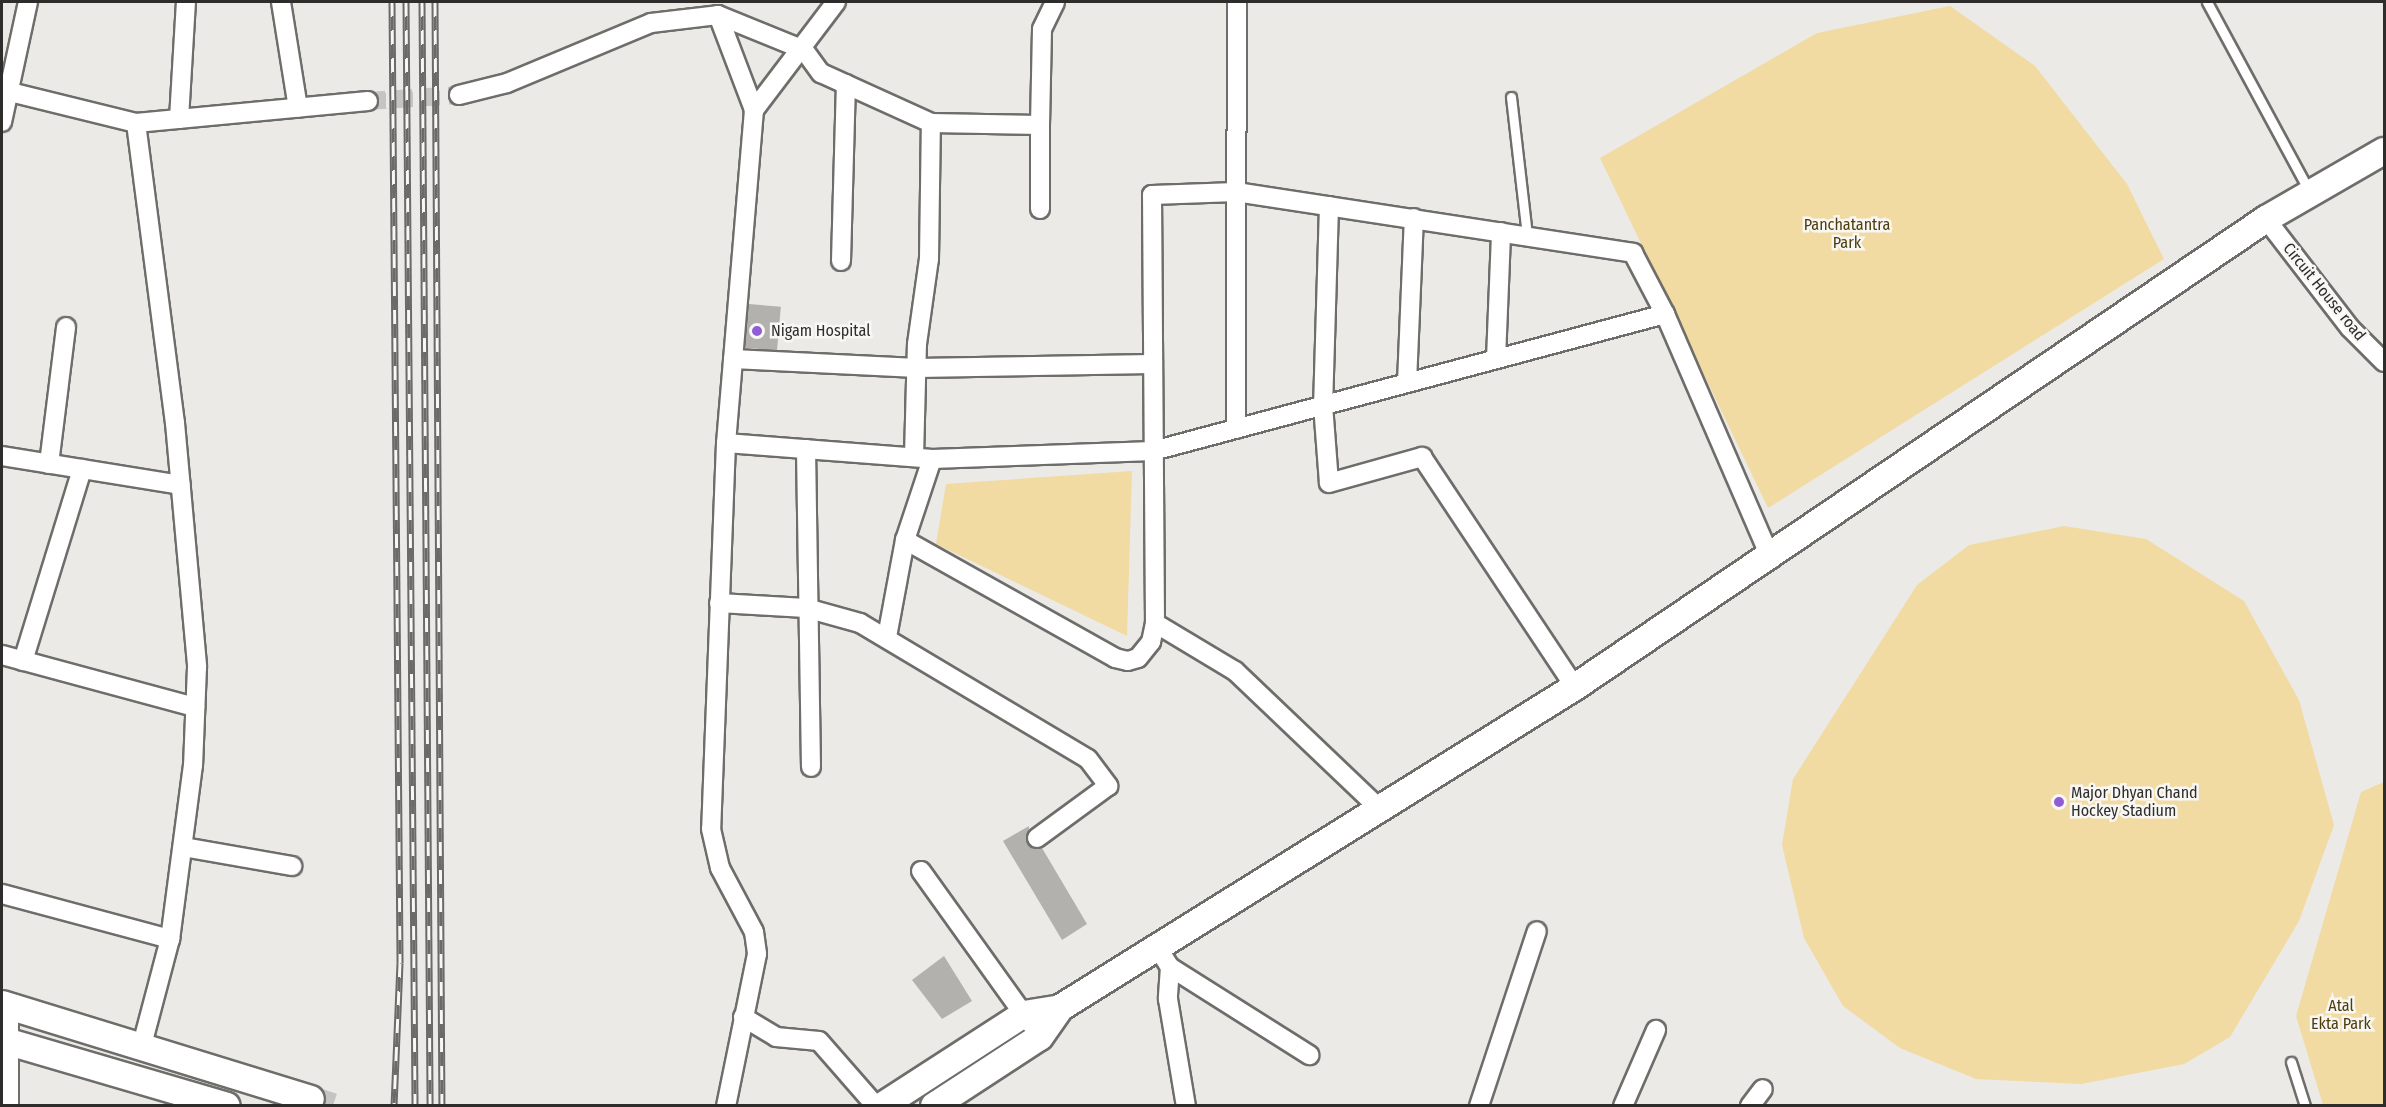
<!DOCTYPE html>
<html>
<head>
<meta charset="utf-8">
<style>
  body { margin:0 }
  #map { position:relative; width:2386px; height:1107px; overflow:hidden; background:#ebeae7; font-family:"Fira Sans Condensed",sans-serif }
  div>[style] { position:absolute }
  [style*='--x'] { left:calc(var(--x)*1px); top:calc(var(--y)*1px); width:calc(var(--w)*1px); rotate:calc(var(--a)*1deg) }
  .green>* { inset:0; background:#f1dba2 }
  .building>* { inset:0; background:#b2b1ae; transform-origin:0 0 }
  .street-tunnel>* { height:18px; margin-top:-9px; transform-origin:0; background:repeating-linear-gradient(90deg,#c5c4c2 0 18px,transparent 0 27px) }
  .secondary-tunnel>* { height:26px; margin-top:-13px; transform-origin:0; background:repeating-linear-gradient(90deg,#c5c4c2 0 26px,transparent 0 39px) }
  .roads { filter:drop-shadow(2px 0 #6e6d6a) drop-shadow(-2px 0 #6e6d6a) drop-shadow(0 2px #6e6d6a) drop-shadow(0 -2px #6e6d6a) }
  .lane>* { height:9px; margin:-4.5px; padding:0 4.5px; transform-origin:4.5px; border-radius:4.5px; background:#fff }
  .street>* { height:18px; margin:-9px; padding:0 9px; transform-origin:9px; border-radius:9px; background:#fff }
  .secondary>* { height:26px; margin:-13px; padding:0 13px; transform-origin:13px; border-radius:13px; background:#fff }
  .rail>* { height:7px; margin-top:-3.5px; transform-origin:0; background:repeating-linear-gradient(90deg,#f8f7f4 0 14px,#6b6a68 0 28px); box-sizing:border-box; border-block:2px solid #6b6a68 }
  .dots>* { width:16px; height:16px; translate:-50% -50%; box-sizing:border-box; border:3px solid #f8f7f4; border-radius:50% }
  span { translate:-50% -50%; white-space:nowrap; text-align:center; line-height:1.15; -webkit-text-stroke:5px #f8f7f4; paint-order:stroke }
  .park-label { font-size:16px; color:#4e3e0d }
  .street-label { font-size:16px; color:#2e2d2c }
  .poi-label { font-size:16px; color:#2e2d2c }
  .left { translate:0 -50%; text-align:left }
  .frame { position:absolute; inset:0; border:3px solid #2e2d2c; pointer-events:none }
</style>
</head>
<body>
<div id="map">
  <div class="green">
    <div style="clip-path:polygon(1950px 6px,2035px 66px,2127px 184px,2164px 259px,1768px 508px,1600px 158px,1817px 33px)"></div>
    <div style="clip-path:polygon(1132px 471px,1127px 636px,936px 544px,946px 484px)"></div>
    <div style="clip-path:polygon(2064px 526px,2146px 539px,2244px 601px,2299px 700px,2334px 825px,2299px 921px,2230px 1037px,2184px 1064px,2081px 1084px,1976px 1079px,1900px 1048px,1843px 1006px,1804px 938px,1782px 845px,1793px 779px,1917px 585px,1969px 545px)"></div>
    <div style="clip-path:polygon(2384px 782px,2384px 1105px,2323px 1105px,2296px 1016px,2361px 792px)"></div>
  </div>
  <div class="building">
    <div style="left:749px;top:304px;width:32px;height:44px;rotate:5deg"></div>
    <div style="clip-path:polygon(1029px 826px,1028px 844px,1042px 848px,1087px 924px,1062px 940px,1003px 841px)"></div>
    <div style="clip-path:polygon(944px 956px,972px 1001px,942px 1019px,912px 980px)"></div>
  </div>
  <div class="street-tunnel">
    <div style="--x:368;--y:101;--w:91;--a:-3.8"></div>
  </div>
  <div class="secondary-tunnel">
    <div style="--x:311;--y:1099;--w:23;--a:18"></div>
  </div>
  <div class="roads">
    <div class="lane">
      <div style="--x:2207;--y:2;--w:215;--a:61.6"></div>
      <div style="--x:1511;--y:97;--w:140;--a:83.4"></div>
      <div style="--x:2291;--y:1062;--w:46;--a:72.3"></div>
    </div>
    <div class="street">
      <div style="--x:281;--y:2;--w:107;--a:80.9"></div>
      <div style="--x:836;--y:2;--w:136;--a:127.2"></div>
      <div style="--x:754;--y:110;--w:334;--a:94.8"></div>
      <div style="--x:726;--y:443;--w:207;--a:4.4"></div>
      <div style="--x:932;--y:459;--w:221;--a:-2.1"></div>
      <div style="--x:1153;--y:451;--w:530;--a:-14.98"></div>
      <div style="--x:1665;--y:314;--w:267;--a:66.6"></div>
      <div style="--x:718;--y:15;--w:102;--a:69.2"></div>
      <div style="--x:2;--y:90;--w:138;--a:13.8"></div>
      <div style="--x:136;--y:123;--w:233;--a:-5.4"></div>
      <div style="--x:459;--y:95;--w:49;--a:-14"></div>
      <div style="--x:507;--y:83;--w:156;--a:-22.6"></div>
      <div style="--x:651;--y:23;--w:67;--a:-6.8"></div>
      <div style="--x:718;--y:15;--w:93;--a:22.1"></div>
      <div style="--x:804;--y:50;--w:29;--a:54"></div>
      <div style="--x:821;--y:73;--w:121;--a:24.4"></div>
      <div style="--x:931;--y:123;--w:109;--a:1.1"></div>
      <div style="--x:1040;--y:125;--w:96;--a:-88.8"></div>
      <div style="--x:1042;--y:29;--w:30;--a:-64"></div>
      <div style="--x:179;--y:119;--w:117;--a:-86.6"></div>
      <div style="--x:2;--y:122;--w:123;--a:-77.8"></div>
      <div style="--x:136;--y:123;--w:303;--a:82.6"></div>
      <div style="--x:175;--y:423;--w:245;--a:84.8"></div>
      <div style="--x:197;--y:667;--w:98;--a:92.3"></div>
      <div style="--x:193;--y:765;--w:176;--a:97.5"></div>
      <div style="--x:170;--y:939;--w:114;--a:104.8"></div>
      <div style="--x:1040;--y:125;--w:84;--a:90"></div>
      <div style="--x:1329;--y:206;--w:199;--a:91.7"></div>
      <div style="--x:1323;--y:405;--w:78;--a:85.6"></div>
      <div style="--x:1329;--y:483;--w:97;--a:-15.6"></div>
      <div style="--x:1422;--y:457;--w:276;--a:56.4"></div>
      <div style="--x:2266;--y:219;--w:138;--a:52.4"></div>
      <div style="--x:2350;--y:328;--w:48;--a:45"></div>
      <div style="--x:841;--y:261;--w:177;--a:-88.4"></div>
      <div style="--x:733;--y:359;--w:184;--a:2.8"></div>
      <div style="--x:917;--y:368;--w:235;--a:-1"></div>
      <div style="--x:1496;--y:359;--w:127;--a:-87.7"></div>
      <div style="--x:1407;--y:383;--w:165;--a:-87.6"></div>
      <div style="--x:1236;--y:429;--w:427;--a:-89.9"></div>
      <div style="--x:726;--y:443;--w:386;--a:92.2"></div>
      <div style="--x:711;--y:829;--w:40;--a:77"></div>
      <div style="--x:720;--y:868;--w:72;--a:62"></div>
      <div style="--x:754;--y:932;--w:22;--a:82"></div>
      <div style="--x:757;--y:954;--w:155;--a:101.5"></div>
      <div style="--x:806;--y:449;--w:318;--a:89.1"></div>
      <div style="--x:2;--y:456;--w:181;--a:9.2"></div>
      <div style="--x:914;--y:457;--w:113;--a:-88.5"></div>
      <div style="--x:917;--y:344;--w:86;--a:-82"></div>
      <div style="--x:929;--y:259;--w:136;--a:-89.2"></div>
      <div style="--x:932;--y:459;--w:85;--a:108.4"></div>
      <div style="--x:905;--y:540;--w:241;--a:29.3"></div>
      <div style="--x:1115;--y:658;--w:13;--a:13"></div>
      <div style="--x:1128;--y:661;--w:10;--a:-17"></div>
      <div style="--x:1138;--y:658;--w:21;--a:-51"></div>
      <div style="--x:1151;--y:642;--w:19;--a:-78"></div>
      <div style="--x:1155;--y:623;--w:428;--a:-90.4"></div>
      <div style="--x:1152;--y:195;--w:84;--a:-2"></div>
      <div style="--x:1236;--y:192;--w:402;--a:8.7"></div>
      <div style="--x:1633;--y:253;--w:69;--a:62.3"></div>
      <div style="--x:49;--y:464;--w:138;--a:-82.9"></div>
      <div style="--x:719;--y:603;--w:87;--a:3.3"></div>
      <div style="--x:806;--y:608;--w:56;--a:15.5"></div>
      <div style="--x:860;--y:623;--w:265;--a:30.8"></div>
      <div style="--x:1088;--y:759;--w:34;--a:53"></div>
      <div style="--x:1108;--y:786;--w:88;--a:143.8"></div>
      <div style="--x:1155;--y:623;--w:93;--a:31"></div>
      <div style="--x:1235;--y:671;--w:199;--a:43.6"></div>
      <div style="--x:887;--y:637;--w:99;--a:-79.5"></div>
      <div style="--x:2;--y:655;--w:200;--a:15.1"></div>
      <div style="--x:23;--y:661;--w:201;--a:-72.9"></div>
      <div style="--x:183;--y:847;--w:111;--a:9.9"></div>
      <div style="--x:921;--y:871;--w:187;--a:54.4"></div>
      <div style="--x:2;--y:894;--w:174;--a:15"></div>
      <div style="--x:1156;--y:945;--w:26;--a:58"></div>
      <div style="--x:1170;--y:967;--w:165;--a:32.3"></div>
      <div style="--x:1170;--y:967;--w:32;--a:94"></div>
      <div style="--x:1168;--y:999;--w:109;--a:80.5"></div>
      <div style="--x:743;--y:1017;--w:39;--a:31"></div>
      <div style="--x:776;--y:1037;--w:43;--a:5.3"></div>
      <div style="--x:819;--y:1041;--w:86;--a:48.8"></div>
      <div style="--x:9;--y:1106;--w:100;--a:-90"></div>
      <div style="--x:1479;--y:1106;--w:184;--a:-71.7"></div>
      <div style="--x:1623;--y:1106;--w:83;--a:-66.5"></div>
      <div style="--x:1750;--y:1106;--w:21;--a:-53"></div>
    </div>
    <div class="secondary">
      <div style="--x:2;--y:1004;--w:323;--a:17.1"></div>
      <div style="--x:2;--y:1040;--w:234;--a:16.3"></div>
      <div style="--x:882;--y:1106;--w:169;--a:-32.9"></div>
      <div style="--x:1024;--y:1014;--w:36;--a:-9"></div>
      <div style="--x:934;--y:1106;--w:126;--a:-33.1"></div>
      <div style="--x:1040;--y:1037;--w:35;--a:-55"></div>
      <div style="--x:1060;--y:1008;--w:607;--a:-31.94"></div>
      <div style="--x:1575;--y:687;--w:835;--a:-34.11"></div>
      <div style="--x:2266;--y:219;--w:136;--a:-30"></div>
    </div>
  </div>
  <div class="rail">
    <div style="--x:392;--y:2;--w:961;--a:89.52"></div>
    <div style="--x:400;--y:963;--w:143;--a:92.4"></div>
    <div style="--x:406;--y:2;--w:1104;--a:89.53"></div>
    <div style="--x:422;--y:2;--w:1104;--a:89.58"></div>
    <div style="--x:435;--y:2;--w:1104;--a:89.64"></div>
  </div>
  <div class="dots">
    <div style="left:757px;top:331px;background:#8f5dd6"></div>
    <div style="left:2059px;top:802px;background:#8f5dd6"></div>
  </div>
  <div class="park-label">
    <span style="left:1847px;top:234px">Panchatantra<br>Park</span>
    <span style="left:2341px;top:1015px">Atal<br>Ekta Park</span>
  </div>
  <div class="street-label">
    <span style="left:2324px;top:292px;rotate:51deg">Circuit House road</span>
  </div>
  <div class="poi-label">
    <span class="left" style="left:771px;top:331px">Nigam Hospital</span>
    <span class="left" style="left:2071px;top:802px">Major Dhyan Chand<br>Hockey Stadium</span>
  </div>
  <div class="frame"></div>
</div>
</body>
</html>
